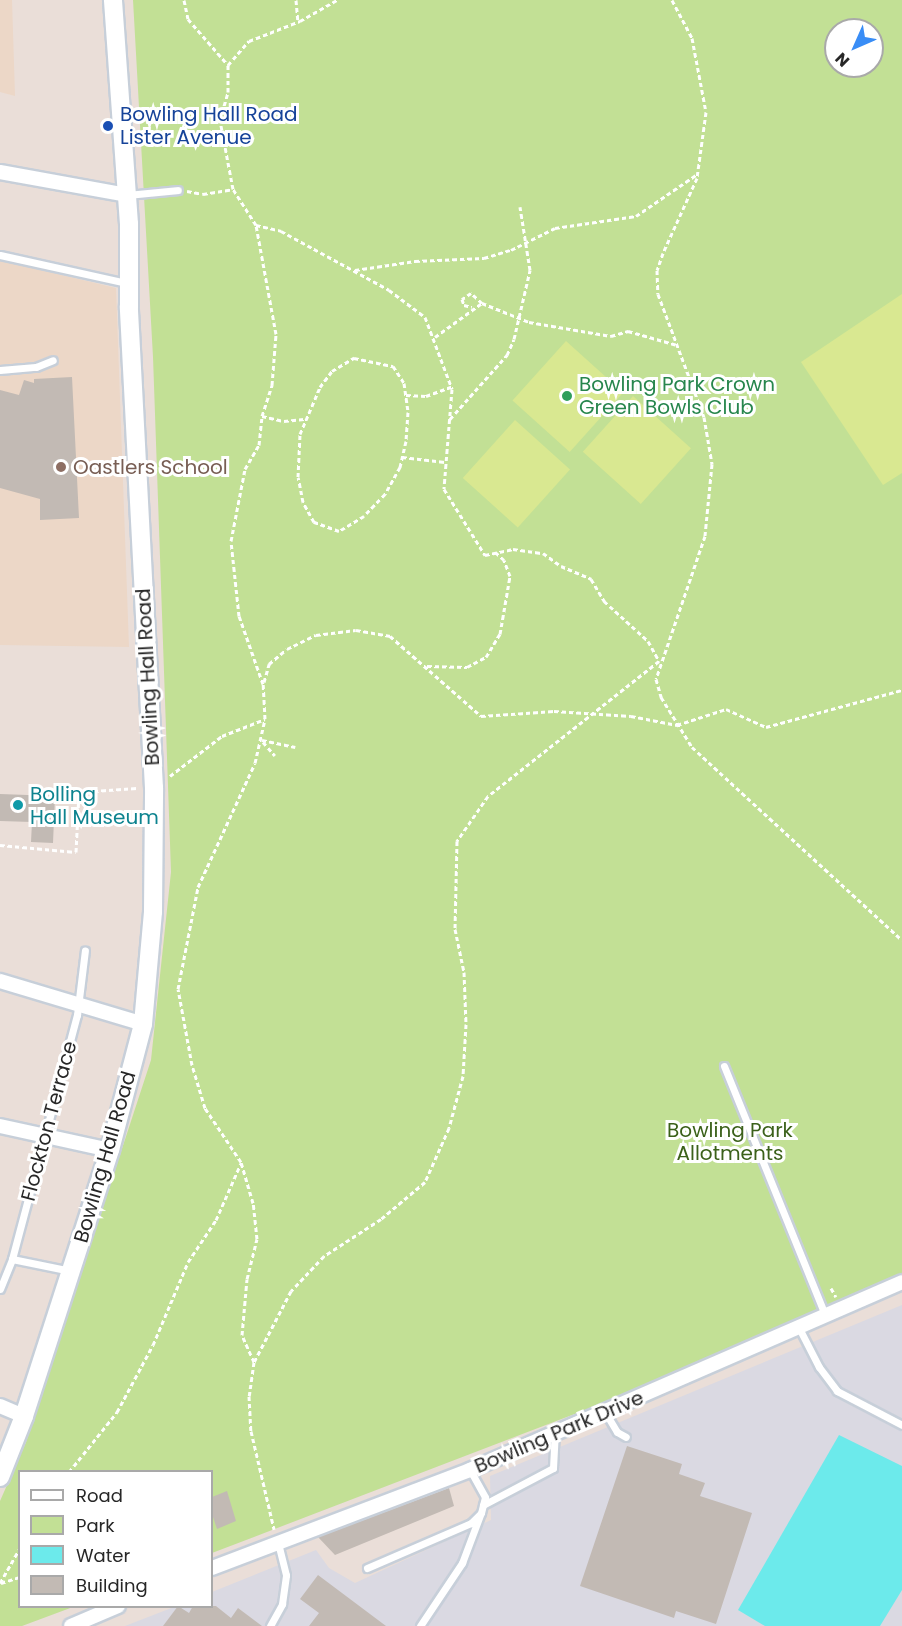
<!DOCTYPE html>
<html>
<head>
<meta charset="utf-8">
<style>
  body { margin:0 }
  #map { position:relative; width:902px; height:1626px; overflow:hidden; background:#eaded8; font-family:Poppins,sans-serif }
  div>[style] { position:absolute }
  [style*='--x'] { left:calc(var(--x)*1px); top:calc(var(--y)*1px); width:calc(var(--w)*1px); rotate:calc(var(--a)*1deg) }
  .industrial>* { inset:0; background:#dad9e2 }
  .education>* { inset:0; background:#ecd7c7 }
  .green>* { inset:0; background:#c2e095 }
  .pitch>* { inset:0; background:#d9e891; transform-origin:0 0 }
  .water>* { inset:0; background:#6ceaeb }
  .building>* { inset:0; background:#c2bab4 }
  .path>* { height:3px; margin-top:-1.5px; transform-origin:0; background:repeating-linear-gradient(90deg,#fff 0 4.5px,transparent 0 7.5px) }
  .roads { filter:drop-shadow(2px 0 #c7cfd9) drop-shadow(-2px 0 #c7cfd9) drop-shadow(0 2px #c7cfd9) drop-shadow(0 -2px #c7cfd9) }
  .lane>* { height:7px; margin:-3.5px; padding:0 3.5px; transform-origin:3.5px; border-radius:3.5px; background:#fff }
  .street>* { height:14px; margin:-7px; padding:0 7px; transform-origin:7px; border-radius:7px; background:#fff }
  .secondary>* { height:18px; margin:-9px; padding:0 9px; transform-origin:9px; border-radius:9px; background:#fff }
  .dots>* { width:16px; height:16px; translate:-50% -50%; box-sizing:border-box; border:3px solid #fff; border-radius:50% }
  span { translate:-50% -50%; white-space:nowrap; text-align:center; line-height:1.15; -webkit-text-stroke:6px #fff; paint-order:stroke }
  .transit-label { font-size:20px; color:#164399 }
  .left { translate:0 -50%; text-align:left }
  .leisure-label { font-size:20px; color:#27864d }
  .education-label { font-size:20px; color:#785e54 }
  .street-label { font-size:20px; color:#272727 }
  .culture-label { font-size:20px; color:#0d838f }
  .park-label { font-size:20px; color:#3b611a }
  .legend { position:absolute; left:18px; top:1470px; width:195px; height:138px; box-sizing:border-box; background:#fff; border:2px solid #a9a9a9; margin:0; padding:8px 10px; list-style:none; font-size:18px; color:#272727 }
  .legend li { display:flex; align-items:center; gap:12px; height:30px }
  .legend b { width:30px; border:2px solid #a9a9a9 }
  .north { position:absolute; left:824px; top:18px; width:60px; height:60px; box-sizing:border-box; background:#fff; border:2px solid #a9a9a9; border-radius:50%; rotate:225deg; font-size:16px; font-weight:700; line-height:24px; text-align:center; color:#272727 }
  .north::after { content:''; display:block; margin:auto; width:21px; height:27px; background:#398df6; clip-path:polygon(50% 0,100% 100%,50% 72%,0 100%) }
</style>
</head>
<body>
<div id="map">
  <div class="industrial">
    <div style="clip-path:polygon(902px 1305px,902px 1626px,125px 1626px,174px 1607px,212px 1606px,212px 1592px,316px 1550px,329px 1568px,355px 1583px,491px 1520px,490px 1476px)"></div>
  </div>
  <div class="education">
    <div style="clip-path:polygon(0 0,12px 0,15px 96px,0 92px)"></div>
    <div style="clip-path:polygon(0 260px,116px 288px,129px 647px,0 645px)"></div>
  </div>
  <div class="green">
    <div style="clip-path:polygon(evenodd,133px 0,902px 0,902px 1282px,799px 1328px,212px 1553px,212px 1472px,20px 1472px,20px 1606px,73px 1607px,22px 1626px,0 1626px,0 1501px,26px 1442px,151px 1060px,171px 872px,153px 357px,133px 0,836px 30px,872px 30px,872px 66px,836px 66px,836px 30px)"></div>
  </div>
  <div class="pitch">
    <div style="clip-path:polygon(902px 294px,902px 473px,883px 485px,801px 362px)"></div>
    <div style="left:566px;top:341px;width:77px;height:80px;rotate:42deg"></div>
    <div style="left:633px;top:396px;width:78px;height:75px;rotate:42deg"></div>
    <div style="left:515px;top:420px;width:74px;height:78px;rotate:42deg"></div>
  </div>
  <div class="water">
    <div style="clip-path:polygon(839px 1435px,902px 1466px,902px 1590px,880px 1626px,765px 1626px,738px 1610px)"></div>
  </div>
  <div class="building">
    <div style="clip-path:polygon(72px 377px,79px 518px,40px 520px,40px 499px,0 488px,0 390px,19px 395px,24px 380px,34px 383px,34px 379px)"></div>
    <div style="clip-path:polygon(0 794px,55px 796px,53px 843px,31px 842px,32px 822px,0 821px)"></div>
    <div style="clip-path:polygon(627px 1446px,682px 1464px,679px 1474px,705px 1483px,700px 1496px,752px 1513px,716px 1624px,676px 1611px,674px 1618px,580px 1586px)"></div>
    <div style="clip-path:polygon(449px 1488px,454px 1506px,335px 1555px,318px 1537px)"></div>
    <div style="clip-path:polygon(227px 1491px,236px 1521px,217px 1529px,212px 1514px,212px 1497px)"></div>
    <div style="clip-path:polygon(318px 1575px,386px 1626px,309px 1626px,319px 1613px,300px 1599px)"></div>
    <div style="clip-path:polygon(178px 1606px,189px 1613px,193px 1606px,216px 1606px,231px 1618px,238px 1608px,262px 1626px,163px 1626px)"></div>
  </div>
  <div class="path">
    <div style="--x:184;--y:0;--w:19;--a:78"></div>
    <div style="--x:188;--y:19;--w:61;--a:49"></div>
    <div style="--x:296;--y:0;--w:22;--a:85"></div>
    <div style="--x:672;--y:0;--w:43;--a:62.2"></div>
    <div style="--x:692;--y:38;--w:75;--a:79.3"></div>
    <div style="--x:706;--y:112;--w:67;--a:97.8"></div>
    <div style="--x:697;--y:178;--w:82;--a:114.4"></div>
    <div style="--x:663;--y:253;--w:18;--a:109"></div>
    <div style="--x:657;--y:270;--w:24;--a:88"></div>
    <div style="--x:658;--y:294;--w:131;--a:69.5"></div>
    <div style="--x:704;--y:417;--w:48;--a:80.3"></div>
    <div style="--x:712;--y:464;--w:72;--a:95.6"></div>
    <div style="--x:705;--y:536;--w:151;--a:108.9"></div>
    <div style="--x:656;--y:679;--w:19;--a:74"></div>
    <div style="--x:661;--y:697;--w:59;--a:58.2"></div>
    <div style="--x:692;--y:747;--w:285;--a:42.6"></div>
    <div style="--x:187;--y:191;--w:16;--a:11"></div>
    <div style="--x:203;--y:194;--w:30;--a:-9"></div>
    <div style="--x:256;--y:225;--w:26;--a:13"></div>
    <div style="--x:281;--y:231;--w:123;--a:28.6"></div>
    <div style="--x:389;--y:290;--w:45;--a:36.9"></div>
    <div style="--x:425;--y:317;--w:77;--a:69.4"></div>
    <div style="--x:452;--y:389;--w:100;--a:94.6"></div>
    <div style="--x:444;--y:489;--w:78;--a:58.2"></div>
    <div style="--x:485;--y:555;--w:29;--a:-12"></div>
    <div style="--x:513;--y:549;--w:30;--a:8"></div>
    <div style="--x:543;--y:553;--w:22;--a:36"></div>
    <div style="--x:561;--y:566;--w:33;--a:23"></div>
    <div style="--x:591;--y:579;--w:26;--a:59"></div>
    <div style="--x:604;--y:601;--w:59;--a:42.3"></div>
    <div style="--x:648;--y:641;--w:23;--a:61"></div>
    <div style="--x:659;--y:661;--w:218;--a:141.7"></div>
    <div style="--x:488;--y:796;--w:55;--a:124.6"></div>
    <div style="--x:457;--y:841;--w:88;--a:91.3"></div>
    <div style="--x:455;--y:929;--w:44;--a:78.2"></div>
    <div style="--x:464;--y:972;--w:52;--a:87.8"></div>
    <div style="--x:466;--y:1024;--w:52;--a:93.3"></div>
    <div style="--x:463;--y:1076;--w:54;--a:105.1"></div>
    <div style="--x:449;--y:1128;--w:59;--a:114"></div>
    <div style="--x:425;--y:1182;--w:57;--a:139.9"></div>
    <div style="--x:381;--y:1219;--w:68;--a:147"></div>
    <div style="--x:324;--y:1256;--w:48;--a:133.3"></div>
    <div style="--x:291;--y:1291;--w:80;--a:117.5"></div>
    <div style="--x:254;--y:1362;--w:34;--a:98"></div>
    <div style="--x:249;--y:1396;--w:35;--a:87"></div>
    <div style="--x:251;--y:1431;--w:101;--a:76.8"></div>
    <div style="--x:355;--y:270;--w:61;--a:-8.5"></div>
    <div style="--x:415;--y:261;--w:69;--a:-2.5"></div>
    <div style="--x:484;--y:258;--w:28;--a:-17"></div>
    <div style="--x:511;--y:250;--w:49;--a:-26.6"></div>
    <div style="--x:555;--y:228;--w:82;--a:-8.4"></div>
    <div style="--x:636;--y:216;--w:73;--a:-34.3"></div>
    <div style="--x:482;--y:303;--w:51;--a:22"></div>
    <div style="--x:529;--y:322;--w:83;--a:9.7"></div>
    <div style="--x:611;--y:336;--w:18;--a:-16"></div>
    <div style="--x:628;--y:331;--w:51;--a:15.9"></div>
    <div style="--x:435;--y:337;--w:58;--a:-35.9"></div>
    <div style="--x:482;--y:303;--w:15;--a:-138"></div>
    <div style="--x:471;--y:293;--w:11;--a:146"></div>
    <div style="--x:462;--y:299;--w:6;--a:72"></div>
    <div style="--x:464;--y:305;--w:8;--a:14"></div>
    <div style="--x:354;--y:358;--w:40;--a:12"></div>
    <div style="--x:393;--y:366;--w:20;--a:57"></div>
    <div style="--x:404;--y:383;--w:29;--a:82"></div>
    <div style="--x:408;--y:412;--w:29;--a:94"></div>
    <div style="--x:406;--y:441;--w:27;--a:103"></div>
    <div style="--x:400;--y:467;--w:31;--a:119"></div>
    <div style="--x:385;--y:494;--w:30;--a:134"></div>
    <div style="--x:364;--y:516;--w:29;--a:149"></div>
    <div style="--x:339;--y:531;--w:27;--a:-160"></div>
    <div style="--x:314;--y:522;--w:23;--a:-119"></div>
    <div style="--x:303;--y:502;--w:25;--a:-101"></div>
    <div style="--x:298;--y:477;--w:43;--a:-87.3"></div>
    <div style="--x:300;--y:434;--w:51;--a:-66.9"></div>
    <div style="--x:320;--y:387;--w:20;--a:-53"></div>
    <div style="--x:332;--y:371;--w:26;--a:-31"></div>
    <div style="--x:406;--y:395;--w:20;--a:3"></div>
    <div style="--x:426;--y:396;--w:27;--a:-20"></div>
    <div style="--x:262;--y:416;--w:23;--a:13"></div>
    <div style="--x:284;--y:421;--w:20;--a:-6"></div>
    <div style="--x:450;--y:419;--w:86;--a:-48.3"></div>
    <div style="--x:507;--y:355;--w:17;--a:-66"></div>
    <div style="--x:514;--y:339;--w:71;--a:-76.9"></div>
    <div style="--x:530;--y:270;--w:64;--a:-99"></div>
    <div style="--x:402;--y:457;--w:43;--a:6.6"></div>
    <div style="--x:427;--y:666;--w:40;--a:1.4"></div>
    <div style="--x:467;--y:667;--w:21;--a:-28"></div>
    <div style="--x:486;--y:657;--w:27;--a:-59"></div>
    <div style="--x:500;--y:634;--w:59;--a:-80.2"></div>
    <div style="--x:510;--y:576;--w:17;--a:-111"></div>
    <div style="--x:504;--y:560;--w:12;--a:-138"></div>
    <div style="--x:264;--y:682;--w:19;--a:-74"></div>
    <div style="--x:269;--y:664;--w:23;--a:-40"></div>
    <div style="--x:287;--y:649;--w:32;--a:-26"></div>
    <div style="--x:316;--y:635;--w:40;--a:-7.1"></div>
    <div style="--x:356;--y:630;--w:35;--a:10"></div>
    <div style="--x:390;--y:636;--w:121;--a:41.3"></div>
    <div style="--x:481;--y:716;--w:73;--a:-3.9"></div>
    <div style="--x:554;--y:711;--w:77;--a:3.7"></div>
    <div style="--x:631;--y:716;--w:47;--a:11.1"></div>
    <div style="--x:677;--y:725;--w:52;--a:-18.1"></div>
    <div style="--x:726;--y:709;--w:44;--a:24.2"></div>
    <div style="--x:766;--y:727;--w:141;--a:-15.2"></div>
    <div style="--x:262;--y:740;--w:34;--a:12"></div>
    <div style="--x:263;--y:742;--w:18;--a:49"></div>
    <div style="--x:170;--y:776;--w:66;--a:-37.6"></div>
    <div style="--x:222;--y:736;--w:46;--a:-21.6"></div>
    <div style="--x:0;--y:845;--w:76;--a:5.3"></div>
    <div style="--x:76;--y:852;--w:60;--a:-87.1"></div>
    <div style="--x:79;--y:792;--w:58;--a:-3.9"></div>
    <div style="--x:831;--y:1288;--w:10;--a:61"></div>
    <div style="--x:254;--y:1362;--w:30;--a:-114"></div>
    <div style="--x:242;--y:1335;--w:56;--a:-84.9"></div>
    <div style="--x:247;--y:1279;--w:41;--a:-76"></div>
    <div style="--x:257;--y:1239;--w:36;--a:-96"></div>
    <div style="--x:253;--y:1203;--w:43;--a:-106.3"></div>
    <div style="--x:241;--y:1162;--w:65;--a:-123.7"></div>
    <div style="--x:205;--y:1108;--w:45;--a:-106.8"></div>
    <div style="--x:192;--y:1065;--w:77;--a:-100.4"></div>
    <div style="--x:178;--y:989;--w:104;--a:-78.9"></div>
    <div style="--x:198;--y:887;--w:136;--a:-65.3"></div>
    <div style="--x:255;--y:763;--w:45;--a:-77.2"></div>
    <div style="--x:265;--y:719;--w:35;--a:-93"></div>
    <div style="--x:263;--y:684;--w:72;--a:-109.4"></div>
    <div style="--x:239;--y:616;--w:75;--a:-96.1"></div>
    <div style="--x:231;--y:541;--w:73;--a:-79"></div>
    <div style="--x:245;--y:469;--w:28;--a:-60"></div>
    <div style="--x:259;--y:445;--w:29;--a:-84"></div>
    <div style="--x:262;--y:416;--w:33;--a:-72"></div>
    <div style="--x:272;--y:385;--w:51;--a:-85.5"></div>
    <div style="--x:276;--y:334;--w:111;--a:-100.4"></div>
    <div style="--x:256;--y:225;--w:43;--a:-122.6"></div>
    <div style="--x:233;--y:189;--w:70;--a:-100.7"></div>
    <div style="--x:220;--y:120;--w:29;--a:-74"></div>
    <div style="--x:228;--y:92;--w:27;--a:-90"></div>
    <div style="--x:228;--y:65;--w:32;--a:-49"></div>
    <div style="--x:249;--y:41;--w:55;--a:-21.4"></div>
    <div style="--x:300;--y:21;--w:43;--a:-29.6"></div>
    <div style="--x:69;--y:1472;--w:77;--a:-51.3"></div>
    <div style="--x:117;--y:1412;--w:76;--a:-61.8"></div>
    <div style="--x:153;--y:1345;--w:90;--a:-67.1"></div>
    <div style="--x:188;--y:1262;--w:50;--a:-56.3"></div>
    <div style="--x:216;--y:1220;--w:62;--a:-66.3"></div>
    <div style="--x:0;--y:1583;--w:40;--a:-60.3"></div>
    <div style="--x:1;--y:1583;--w:20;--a:-18"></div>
  </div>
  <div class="roads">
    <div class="lane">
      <div style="--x:128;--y:195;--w:50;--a:-5.7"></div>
      <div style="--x:0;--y:255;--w:129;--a:12.5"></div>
      <div style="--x:0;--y:370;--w:36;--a:-5"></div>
      <div style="--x:36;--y:367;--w:18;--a:-22"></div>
      <div style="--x:724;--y:1066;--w:271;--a:67.9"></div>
      <div style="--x:12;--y:1259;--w:60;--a:11.5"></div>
      <div style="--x:0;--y:1289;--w:32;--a:-68"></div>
      <div style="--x:12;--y:1259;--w:253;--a:-75.1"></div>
      <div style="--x:77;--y:1015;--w:65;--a:-83"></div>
      <div style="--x:799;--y:1328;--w:44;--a:62.9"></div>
      <div style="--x:819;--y:1367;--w:30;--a:53"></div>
      <div style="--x:837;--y:1391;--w:73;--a:27.6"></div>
      <div style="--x:605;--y:1412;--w:23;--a:59"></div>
      <div style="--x:617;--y:1432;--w:10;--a:29"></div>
      <div style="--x:483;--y:1505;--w:79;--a:-27.9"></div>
      <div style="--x:553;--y:1468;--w:34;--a:-87"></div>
      <div style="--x:367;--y:1568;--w:113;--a:-23.4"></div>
      <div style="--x:471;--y:1523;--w:14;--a:-45"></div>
      <div style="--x:481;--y:1513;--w:16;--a:-76"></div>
      <div style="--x:485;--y:1497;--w:31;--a:-119"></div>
      <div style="--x:270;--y:1626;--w:25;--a:-61"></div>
      <div style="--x:282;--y:1604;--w:29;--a:-82"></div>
      <div style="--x:286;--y:1575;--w:33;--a:-104"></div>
      <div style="--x:420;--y:1626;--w:76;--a:-56.3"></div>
      <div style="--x:462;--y:1563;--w:51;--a:-69.4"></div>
    </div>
    <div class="street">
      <div style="--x:0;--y:172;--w:130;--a:10.2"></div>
      <div style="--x:0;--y:981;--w:149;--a:16.7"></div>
      <div style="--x:0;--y:1126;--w:113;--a:12.3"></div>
      <div style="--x:0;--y:1406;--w:26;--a:23"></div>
      <div style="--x:212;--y:1568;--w:276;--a:-20.8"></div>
      <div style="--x:470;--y:1470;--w:471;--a:-23.5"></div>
      <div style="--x:71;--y:1626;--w:51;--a:-23.1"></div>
    </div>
    <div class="secondary">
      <div style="--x:0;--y:1477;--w:66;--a:-68.5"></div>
      <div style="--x:24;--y:1416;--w:280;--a:-72.1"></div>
      <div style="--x:110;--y:1150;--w:130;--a:-75.3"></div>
      <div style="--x:143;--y:1024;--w:112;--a:-84.9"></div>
      <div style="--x:153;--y:912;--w:124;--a:-89.5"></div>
      <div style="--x:154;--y:788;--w:482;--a:-93"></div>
      <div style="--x:129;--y:307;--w:83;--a:-90"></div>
      <div style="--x:129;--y:224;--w:225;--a:-94.1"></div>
    </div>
  </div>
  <div class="dots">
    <div style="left:108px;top:126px;background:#1a4fb4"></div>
    <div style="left:567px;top:396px;background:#2e9e5b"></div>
    <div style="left:61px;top:467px;background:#8d6e63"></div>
    <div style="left:18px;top:805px;background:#0f9aa8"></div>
  </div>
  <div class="transit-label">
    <span class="left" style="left:120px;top:126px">Bowling Hall Road<br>Lister Avenue</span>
  </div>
  <div class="leisure-label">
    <span class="left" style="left:579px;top:396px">Bowling Park Crown<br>Green Bowls Club</span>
  </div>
  <div class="education-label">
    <span class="left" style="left:73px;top:467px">Oastlers School</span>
  </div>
  <div class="street-label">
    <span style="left:148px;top:677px;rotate:-93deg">Bowling Hall Road</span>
    <span style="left:49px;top:1121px;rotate:-75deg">Flockton Terrace</span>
    <span style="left:105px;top:1157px;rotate:-74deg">Bowling Hall Road</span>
    <span style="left:559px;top:1432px;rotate:-23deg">Bowling Park Drive</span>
  </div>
  <div class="culture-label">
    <span class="left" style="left:30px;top:806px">Bolling<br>Hall Museum</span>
  </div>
  <div class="park-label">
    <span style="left:730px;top:1142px">Bowling Park<br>Allotments</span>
  </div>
  <ul class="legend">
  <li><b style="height:8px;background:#fff"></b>Road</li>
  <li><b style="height:16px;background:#c2e095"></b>Park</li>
  <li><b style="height:16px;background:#6ceaeb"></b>Water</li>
  <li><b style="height:16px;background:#c2bab4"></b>Building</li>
  </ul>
  <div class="north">N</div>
</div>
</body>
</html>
